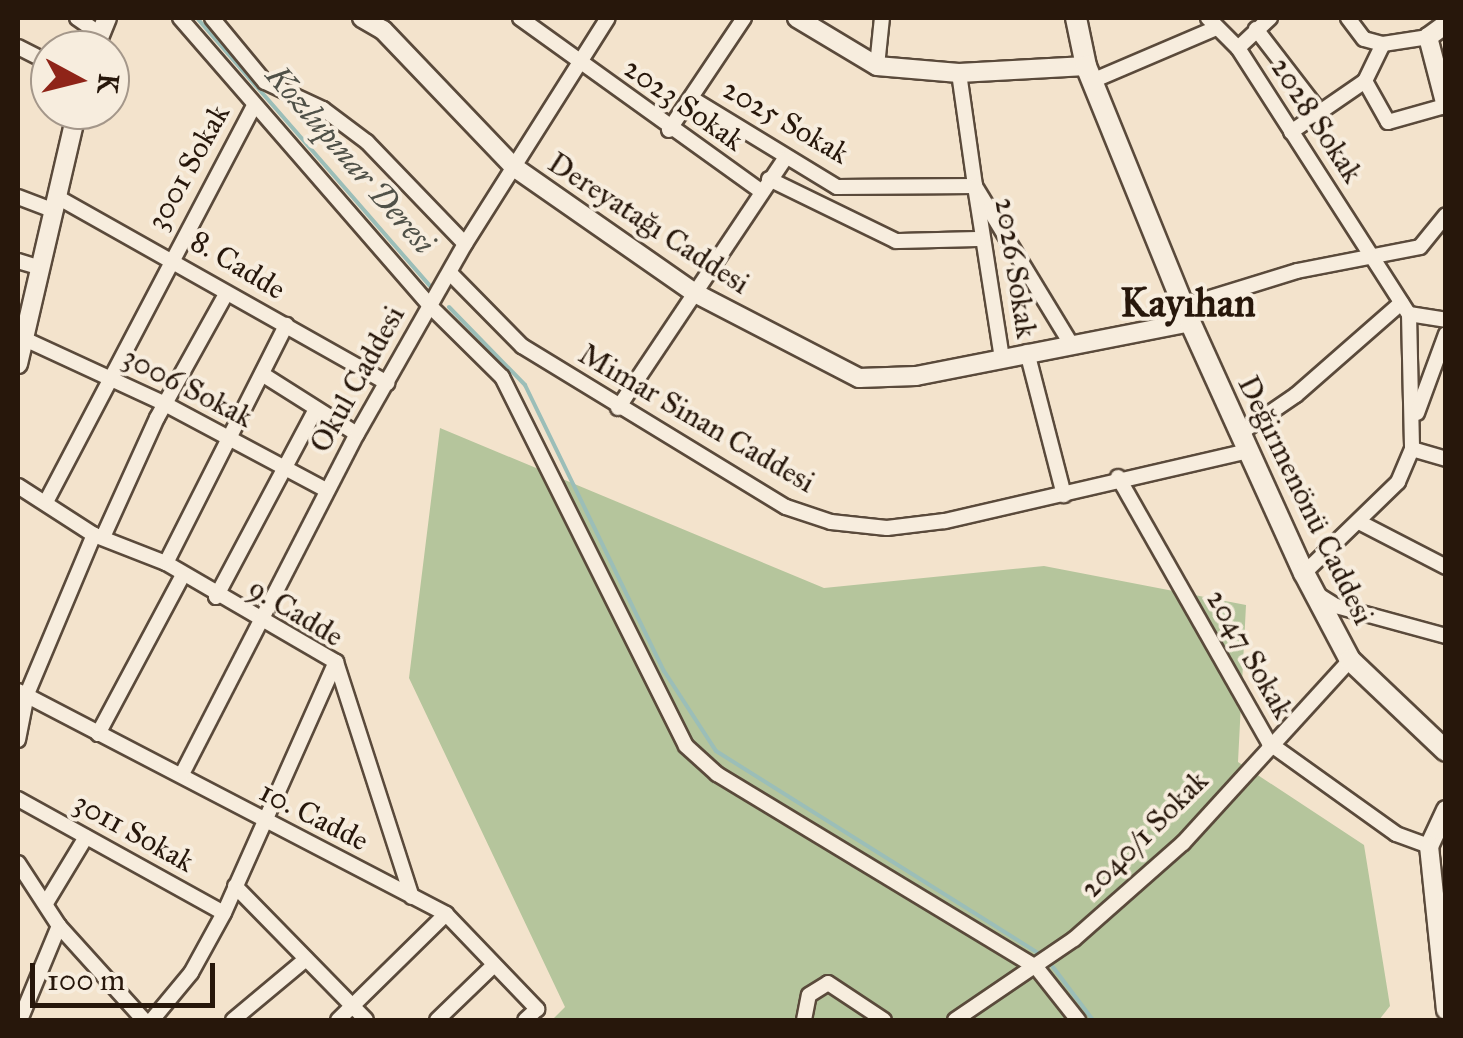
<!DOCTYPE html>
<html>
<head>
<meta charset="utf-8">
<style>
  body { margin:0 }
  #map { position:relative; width:1463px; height:1038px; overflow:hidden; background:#f3e3cc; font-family:"IM FELL Great Primer",serif }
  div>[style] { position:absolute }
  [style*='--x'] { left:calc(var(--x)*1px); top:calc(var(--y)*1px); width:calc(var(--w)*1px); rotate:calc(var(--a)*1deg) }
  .green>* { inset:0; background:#b5c59c }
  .stream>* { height:4px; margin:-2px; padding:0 2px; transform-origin:2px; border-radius:2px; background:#9bbeb8 }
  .roads { filter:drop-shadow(2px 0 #5a4a3b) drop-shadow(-2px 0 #5a4a3b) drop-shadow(0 2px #5a4a3b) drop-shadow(0 -2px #5a4a3b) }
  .minor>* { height:14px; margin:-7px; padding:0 7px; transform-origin:7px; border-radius:7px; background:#f7edde }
  .tertiary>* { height:18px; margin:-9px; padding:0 9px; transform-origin:9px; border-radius:9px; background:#f7edde }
  .secondary>* { height:20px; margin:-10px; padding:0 10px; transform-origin:10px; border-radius:10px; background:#f7edde }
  span { translate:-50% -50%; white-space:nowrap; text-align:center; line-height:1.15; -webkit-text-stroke:8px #f7edde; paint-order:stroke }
  .street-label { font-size:30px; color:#27170b }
  .water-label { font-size:32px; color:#505148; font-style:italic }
  .district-label { font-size:40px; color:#27170b; font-weight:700 }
  .frame { position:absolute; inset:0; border:20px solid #27170b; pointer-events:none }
  .north { position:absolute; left:30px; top:30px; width:100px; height:100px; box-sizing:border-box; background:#f7edde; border:2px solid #a4978a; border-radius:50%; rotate:97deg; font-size:28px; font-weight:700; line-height:40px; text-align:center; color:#27170b }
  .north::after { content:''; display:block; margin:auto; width:35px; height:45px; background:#8f2418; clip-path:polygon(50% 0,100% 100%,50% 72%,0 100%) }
  .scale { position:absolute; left:30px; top:963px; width:185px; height:45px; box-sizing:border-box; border:5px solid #27170b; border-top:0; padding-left:12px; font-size:30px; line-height:35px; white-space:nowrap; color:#27170b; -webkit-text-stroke:8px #f7edde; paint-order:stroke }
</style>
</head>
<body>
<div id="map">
  <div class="green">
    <div style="clip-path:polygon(440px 428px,824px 588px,1044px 566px,1246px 605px,1238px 762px,1364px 845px,1390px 1006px,1379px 1020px,552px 1020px,565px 1007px,409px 678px)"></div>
  </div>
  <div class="stream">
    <div style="--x:197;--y:18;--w:355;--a:49"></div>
    <div style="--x:449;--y:307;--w:109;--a:45.7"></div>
    <div style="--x:525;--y:385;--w:318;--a:64.1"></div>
    <div style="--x:664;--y:671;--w:95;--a:57"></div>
    <div style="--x:716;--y:751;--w:386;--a:32.1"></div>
    <div style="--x:1053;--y:967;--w:66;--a:53"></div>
  </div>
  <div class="roads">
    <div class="minor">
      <div style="--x:77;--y:18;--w:28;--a:35"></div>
      <div style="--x:180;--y:18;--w:381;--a:49"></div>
      <div style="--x:430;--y:306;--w:101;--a:44.6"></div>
      <div style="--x:502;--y:377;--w:412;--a:63.5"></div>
      <div style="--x:686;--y:746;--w:42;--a:42.1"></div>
      <div style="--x:717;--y:774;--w:373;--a:31.2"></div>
      <div style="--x:1036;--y:967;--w:68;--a:51.6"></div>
      <div style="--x:212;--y:18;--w:83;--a:50.4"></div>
      <div style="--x:265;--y:82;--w:64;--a:25"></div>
      <div style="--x:323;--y:109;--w:55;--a:36.9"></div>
      <div style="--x:367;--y:142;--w:141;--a:46.1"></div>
      <div style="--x:520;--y:18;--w:297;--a:35.7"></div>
      <div style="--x:1208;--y:18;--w:42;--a:45"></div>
      <div style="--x:1238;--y:48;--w:316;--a:57.3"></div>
      <div style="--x:1409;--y:314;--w:135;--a:88.7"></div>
      <div style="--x:1412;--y:449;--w:36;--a:113"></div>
      <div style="--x:1398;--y:482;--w:131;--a:135.9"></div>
      <div style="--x:1348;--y:18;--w:26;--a:53"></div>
      <div style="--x:1364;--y:39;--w:20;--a:15"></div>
      <div style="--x:1383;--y:44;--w:46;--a:-8.8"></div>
      <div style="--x:1256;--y:29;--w:105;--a:52.4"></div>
      <div style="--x:18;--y:47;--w:36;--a:27"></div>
      <div style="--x:1238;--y:48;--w:44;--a:-43.2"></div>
      <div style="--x:877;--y:66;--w:48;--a:-84.1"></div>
      <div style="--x:959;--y:73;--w:114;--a:81.9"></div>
      <div style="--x:975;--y:186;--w:183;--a:58.7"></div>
      <div style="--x:1092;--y:81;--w:135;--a:-23.1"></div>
      <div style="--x:1365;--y:81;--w:47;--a:60.7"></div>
      <div style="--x:1388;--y:122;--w:59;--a:-15.7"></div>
      <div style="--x:691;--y:98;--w:171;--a:31.4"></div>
      <div style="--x:837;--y:187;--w:138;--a:-0.4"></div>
      <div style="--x:975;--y:186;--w:175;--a:81.1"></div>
      <div style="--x:669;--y:130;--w:135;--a:-56.2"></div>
      <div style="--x:1291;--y:132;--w:90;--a:-34.6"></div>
      <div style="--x:1365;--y:81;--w:41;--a:-64.1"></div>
      <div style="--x:769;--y:179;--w:141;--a:26"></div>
      <div style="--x:896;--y:241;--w:84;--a:-1.4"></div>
      <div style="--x:18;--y:197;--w:40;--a:21"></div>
      <div style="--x:59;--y:198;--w:377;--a:29.4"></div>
      <div style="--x:18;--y:261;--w:21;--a:17"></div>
      <div style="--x:450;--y:273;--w:103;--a:45.4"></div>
      <div style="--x:522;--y:346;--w:309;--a:31.4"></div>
      <div style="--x:786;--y:507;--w:47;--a:18.4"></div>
      <div style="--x:831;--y:522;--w:56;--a:6.1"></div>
      <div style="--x:887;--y:528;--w:58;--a:-6.9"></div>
      <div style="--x:945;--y:521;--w:308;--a:-13"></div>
      <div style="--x:1184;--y:306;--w:118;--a:-17.2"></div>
      <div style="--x:1297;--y:271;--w:125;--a:-11"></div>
      <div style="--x:1420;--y:247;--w:41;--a:-50.9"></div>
      <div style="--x:1409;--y:314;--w:37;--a:9"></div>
      <div style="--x:18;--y:336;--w:162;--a:24.8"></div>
      <div style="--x:165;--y:404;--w:183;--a:28.1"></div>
      <div style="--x:1027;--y:352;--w:148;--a:75.5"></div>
      <div style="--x:262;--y:374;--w:112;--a:32.3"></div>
      <div style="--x:618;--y:408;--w:300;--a:-56.2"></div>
      <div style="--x:1417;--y:413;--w:84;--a:-69.8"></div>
      <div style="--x:1239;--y:434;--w:69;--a:-34.4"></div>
      <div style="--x:1296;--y:395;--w:140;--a:-41.2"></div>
      <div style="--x:1412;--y:449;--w:35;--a:16"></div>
      <div style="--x:1118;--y:477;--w:306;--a:60.4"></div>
      <div style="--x:1269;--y:743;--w:156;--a:35.6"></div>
      <div style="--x:1396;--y:834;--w:35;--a:20"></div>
      <div style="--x:18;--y:486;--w:90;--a:32.8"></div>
      <div style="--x:94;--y:535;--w:77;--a:21.3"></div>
      <div style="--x:166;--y:563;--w:197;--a:30.2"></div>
      <div style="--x:336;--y:662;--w:247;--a:72.1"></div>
      <div style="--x:46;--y:502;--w:448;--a:-62.3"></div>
      <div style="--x:1359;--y:522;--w:98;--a:27.3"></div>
      <div style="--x:103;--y:537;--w:131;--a:-65.6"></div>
      <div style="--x:157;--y:418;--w:142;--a:-60.9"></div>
      <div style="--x:166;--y:563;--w:267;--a:-63.2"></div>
      <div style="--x:1315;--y:593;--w:25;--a:32"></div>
      <div style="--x:1336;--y:606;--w:114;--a:15.3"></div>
      <div style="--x:216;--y:597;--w:211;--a:-62"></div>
      <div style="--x:18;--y:691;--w:483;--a:27.5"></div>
      <div style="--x:446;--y:914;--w:132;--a:46.2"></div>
      <div style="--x:537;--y:1009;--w:16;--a:137"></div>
      <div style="--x:98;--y:734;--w:180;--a:-61.9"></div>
      <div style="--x:18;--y:740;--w:47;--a:-78.9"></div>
      <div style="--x:27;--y:694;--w:173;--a:-67.2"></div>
      <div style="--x:182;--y:774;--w:382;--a:-62.8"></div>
      <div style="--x:357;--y:434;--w:219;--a:-60.4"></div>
      <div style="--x:465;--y:244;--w:267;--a:-57.7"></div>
      <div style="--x:18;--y:799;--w:235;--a:29"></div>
      <div style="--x:18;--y:863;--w:75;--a:56.9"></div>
      <div style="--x:59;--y:926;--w:127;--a:47.9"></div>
      <div style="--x:235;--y:886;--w:187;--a:45.6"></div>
      <div style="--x:46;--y:903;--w:77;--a:-58.8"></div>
      <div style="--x:20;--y:1020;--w:102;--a:-67.5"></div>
      <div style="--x:152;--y:1020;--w:61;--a:-50.3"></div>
      <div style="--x:191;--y:973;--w:68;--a:-61.2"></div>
      <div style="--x:224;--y:913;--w:275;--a:-66"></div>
      <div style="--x:233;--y:1020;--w:95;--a:-39.9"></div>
      <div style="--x:338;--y:1020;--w:151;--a:-44.5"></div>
      <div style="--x:437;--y:1020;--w:79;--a:-44"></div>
      <div style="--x:804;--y:1020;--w:25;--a:-79"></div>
      <div style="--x:809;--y:995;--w:22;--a:-32"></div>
      <div style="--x:828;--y:983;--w:67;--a:33.5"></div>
      <div style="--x:955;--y:1020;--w:144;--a:-34.2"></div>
      <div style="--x:1074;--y:939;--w:145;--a:-41.4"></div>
      <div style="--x:1183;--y:843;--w:248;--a:-47.6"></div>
    </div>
    <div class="tertiary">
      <div style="--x:362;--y:18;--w:24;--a:30"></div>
      <div style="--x:383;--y:30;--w:190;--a:46.3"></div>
      <div style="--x:514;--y:167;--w:218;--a:34.9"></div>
      <div style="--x:693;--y:292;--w:187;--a:27.4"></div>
      <div style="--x:859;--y:378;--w:57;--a:-2"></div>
      <div style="--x:916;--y:376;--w:279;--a:-11.1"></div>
      <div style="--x:797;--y:18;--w:93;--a:31"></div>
      <div style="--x:877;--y:66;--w:82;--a:4.9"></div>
      <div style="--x:959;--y:73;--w:127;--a:-3.2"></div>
      <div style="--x:1446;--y:24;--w:22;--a:144"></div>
      <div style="--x:1428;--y:37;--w:71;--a:75.4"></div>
      <div style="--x:94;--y:50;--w:35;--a:-68"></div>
      <div style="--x:18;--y:364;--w:261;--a:-76.9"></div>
      <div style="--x:1446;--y:810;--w:40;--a:115"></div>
      <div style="--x:1429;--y:846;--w:165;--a:84.1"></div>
    </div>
    <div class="secondary">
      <div style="--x:1076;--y:18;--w:49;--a:78.2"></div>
      <div style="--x:1086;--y:66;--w:276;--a:67.9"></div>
      <div style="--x:1190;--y:322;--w:276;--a:65.6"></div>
      <div style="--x:1304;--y:573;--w:98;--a:62.1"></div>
      <div style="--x:1350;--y:660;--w:132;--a:43.5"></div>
    </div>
  </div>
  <div class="street-label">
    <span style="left:684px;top:104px;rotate:35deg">2023 Sokak</span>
    <span style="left:1317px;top:120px;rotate:57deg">2028 Sokak</span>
    <span style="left:786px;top:121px;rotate:30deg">2025 Sokak</span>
    <span style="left:188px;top:167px;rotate:-61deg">3001 Sokak</span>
    <span style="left:649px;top:223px;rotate:33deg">Dereyatağı Caddesi</span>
    <span style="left:238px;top:265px;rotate:31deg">8. Cadde</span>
    <span style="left:1016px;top:268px;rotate:81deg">2026 Sokak</span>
    <span style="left:357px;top:379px;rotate:-61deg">Okul Caddesi</span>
    <span style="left:188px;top:387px;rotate:27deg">3006 Sokak</span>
    <span style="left:697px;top:418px;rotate:30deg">Mimar Sinan Caddesi</span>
    <span style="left:1306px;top:500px;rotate:64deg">Değirmenönü Caddesi</span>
    <span style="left:296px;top:612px;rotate:31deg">9. Cadde</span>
    <span style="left:1250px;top:654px;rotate:60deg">2047 Sokak</span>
    <span style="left:314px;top:816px;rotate:27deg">10. Cadde</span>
    <span style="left:134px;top:832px;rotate:29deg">3011 Sokak</span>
    <span style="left:1144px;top:834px;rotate:-45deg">2040/1 Sokak</span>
  </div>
  <div class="water-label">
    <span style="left:350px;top:160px;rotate:49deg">Kozlupınar Deresi</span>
  </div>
  <div class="district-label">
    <span style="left:1188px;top:303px">Kayıhan</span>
  </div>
  <div class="frame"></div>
  <div class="north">K</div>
  <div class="scale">100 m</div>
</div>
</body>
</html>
